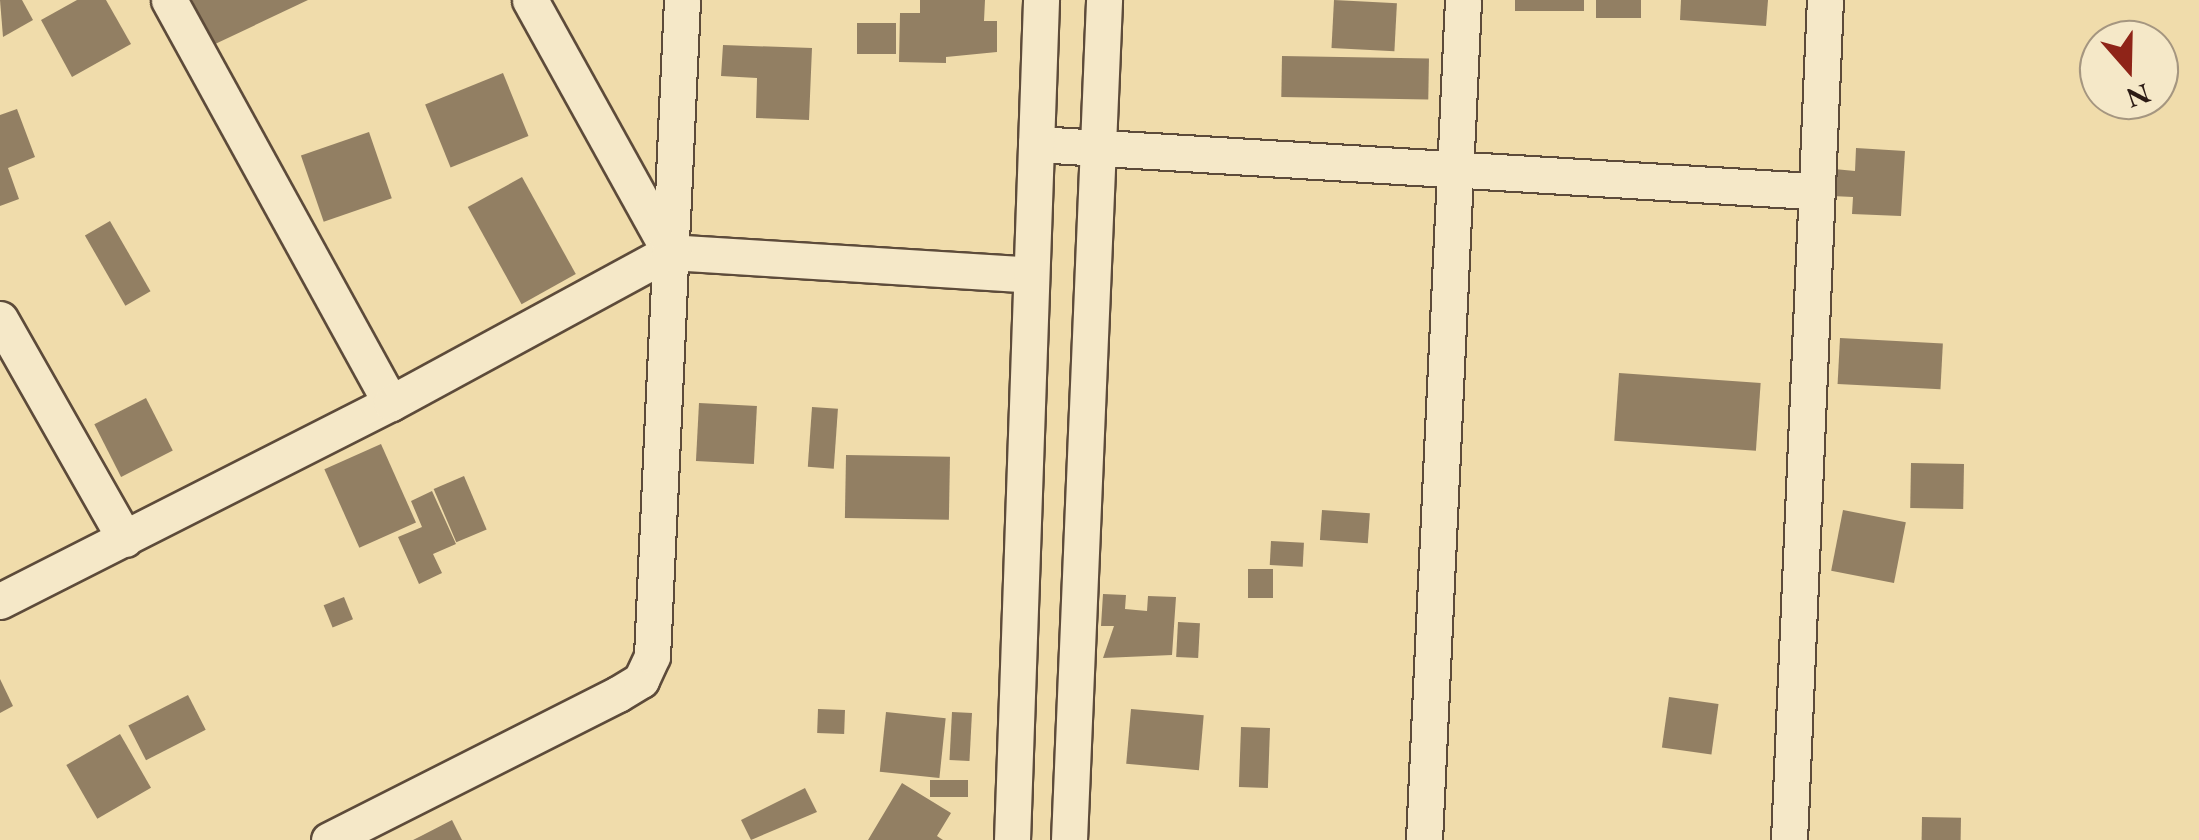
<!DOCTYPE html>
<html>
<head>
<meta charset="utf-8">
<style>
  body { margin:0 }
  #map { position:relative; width:2199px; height:840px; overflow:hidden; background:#f0dcab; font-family:"EB Garamond",serif }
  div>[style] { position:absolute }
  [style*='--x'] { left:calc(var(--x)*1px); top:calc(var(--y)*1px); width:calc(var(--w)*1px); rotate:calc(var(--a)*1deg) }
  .building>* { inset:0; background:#927f63; transform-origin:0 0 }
  .roads { filter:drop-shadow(2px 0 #5d4b3a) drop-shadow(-2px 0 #5d4b3a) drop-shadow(0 2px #5d4b3a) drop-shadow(0 -2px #5d4b3a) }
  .minor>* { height:35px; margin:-17.5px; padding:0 17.5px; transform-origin:17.5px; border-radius:17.5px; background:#f5e8c8 }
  span { translate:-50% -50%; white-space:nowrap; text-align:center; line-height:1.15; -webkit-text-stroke:8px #f5e8c8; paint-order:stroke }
  .north { position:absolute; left:2079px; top:20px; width:100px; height:100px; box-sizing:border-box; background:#f5e8c8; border:2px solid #a59680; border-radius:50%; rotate:160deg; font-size:28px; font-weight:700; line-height:40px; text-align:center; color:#2c1b15 }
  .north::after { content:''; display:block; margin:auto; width:35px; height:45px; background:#8f2418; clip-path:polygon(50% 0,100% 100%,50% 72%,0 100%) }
</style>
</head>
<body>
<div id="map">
  <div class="building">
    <div style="clip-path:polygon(0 0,22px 0,33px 20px,3px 37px)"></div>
    <div style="clip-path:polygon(77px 0,106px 0,131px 44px,72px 77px,41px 20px)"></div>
    <div style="clip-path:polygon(192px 0,308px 0,213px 45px)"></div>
    <div style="clip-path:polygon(920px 0,985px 0,984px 21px,997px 21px,997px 52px,946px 57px,946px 63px,899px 62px,900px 13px,920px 13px)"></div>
    <div style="left:1334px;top:0;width:63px;height:48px;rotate:3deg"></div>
    <div style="left:1515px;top:0;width:69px;height:11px"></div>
    <div style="left:1596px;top:0;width:45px;height:18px"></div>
    <div style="clip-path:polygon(1681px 0,1768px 0,1766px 26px,1680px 20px)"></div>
    <div style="left:896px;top:23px;width:31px;height:39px;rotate:90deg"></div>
    <div style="clip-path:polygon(723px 45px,812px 48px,809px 120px,756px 118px,757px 78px,721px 76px)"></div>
    <div style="left:1282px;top:56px;width:147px;height:41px;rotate:1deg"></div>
    <div style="left:503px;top:73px;width:68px;height:84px;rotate:68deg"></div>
    <div style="clip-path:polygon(17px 109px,35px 157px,8px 168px,19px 199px,0 206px,0 115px)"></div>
    <div style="left:369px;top:132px;width:70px;height:72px;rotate:71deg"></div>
    <div style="clip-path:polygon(1856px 148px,1905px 151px,1901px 216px,1852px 214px,1853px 197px,1832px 196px,1834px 169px,1855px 171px)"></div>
    <div style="left:522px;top:177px;width:111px;height:62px;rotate:61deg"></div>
    <div style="left:110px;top:221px;width:81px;height:29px;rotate:60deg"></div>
    <div style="left:1840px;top:338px;width:103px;height:46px;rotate:3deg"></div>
    <div style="left:1619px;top:373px;width:142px;height:68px;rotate:4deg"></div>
    <div style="left:146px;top:398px;width:59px;height:58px;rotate:63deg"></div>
    <div style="left:699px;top:403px;width:58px;height:58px;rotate:3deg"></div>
    <div style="left:812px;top:407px;width:26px;height:60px;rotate:4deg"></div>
    <div style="left:381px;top:444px;width:86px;height:62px;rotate:66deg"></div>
    <div style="left:846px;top:455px;width:104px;height:63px;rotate:1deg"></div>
    <div style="left:1911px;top:463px;width:53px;height:45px;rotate:1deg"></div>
    <div style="left:464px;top:476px;width:58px;height:33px;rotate:67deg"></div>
    <div style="clip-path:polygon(432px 491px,456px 544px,433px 554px,442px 573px,419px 584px,398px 537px,422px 527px,411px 501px)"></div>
    <div style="left:1322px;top:510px;width:48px;height:30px;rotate:4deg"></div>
    <div style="left:1843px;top:510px;width:64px;height:62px;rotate:11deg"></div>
    <div style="left:1271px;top:541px;width:33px;height:24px;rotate:3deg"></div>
    <div style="left:1248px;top:569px;width:25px;height:29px"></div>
    <div style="clip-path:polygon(1103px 594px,1126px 595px,1125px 609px,1147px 611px,1148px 596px,1176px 597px,1172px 655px,1103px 658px,1114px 626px,1101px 626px)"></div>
    <div style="left:344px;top:597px;width:24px;height:22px;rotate:68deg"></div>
    <div style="left:1178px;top:622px;width:22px;height:35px;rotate:3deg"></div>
    <div style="clip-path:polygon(0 679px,13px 706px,0 713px)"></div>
    <div style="left:188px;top:695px;width:39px;height:67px;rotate:63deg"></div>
    <div style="left:1669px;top:697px;width:50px;height:51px;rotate:8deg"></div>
    <div style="left:818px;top:709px;width:27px;height:24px;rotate:2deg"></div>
    <div style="left:1131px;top:709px;width:73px;height:55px;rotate:5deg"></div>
    <div style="left:886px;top:712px;width:60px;height:60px;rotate:6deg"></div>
    <div style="left:952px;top:712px;width:20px;height:48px;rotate:3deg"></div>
    <div style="left:1241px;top:727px;width:29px;height:60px;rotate:2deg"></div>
    <div style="left:120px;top:734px;width:62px;height:62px;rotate:60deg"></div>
    <div style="left:930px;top:780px;width:38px;height:17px"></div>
    <div style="clip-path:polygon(902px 783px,951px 813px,937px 836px,943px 840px,868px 840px)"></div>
    <div style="clip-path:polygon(805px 788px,817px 812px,751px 840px,741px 820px)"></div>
    <div style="left:1922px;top:817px;width:39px;height:23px;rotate:1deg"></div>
    <div style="clip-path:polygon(452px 820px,462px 840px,413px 840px,423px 835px)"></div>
  </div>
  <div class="roads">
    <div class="minor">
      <div style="--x:169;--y:0;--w:460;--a:61.2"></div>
      <div style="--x:530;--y:0;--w:287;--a:61"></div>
      <div style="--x:1036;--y:144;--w:777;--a:3.47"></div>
      <div style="--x:0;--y:319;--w:253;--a:60.4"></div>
      <div style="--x:0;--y:601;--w:438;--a:-26.9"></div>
      <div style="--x:391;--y:403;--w:316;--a:-28.5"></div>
      <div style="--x:669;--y:252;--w:362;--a:3.6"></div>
      <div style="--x:329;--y:840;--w:324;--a:-26.8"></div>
      <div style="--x:618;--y:694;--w:27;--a:-31"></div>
      <div style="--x:641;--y:680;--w:26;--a:-65"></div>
      <div style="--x:652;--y:656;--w:657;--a:-87.38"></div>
      <div style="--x:1012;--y:840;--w:841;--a:-88.02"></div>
      <div style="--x:1069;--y:840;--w:841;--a:-87.61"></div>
      <div style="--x:1424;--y:840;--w:841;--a:-87.34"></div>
      <div style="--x:1789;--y:840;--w:841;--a:-87.55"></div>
    </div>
  </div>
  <div class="north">N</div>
</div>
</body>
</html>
